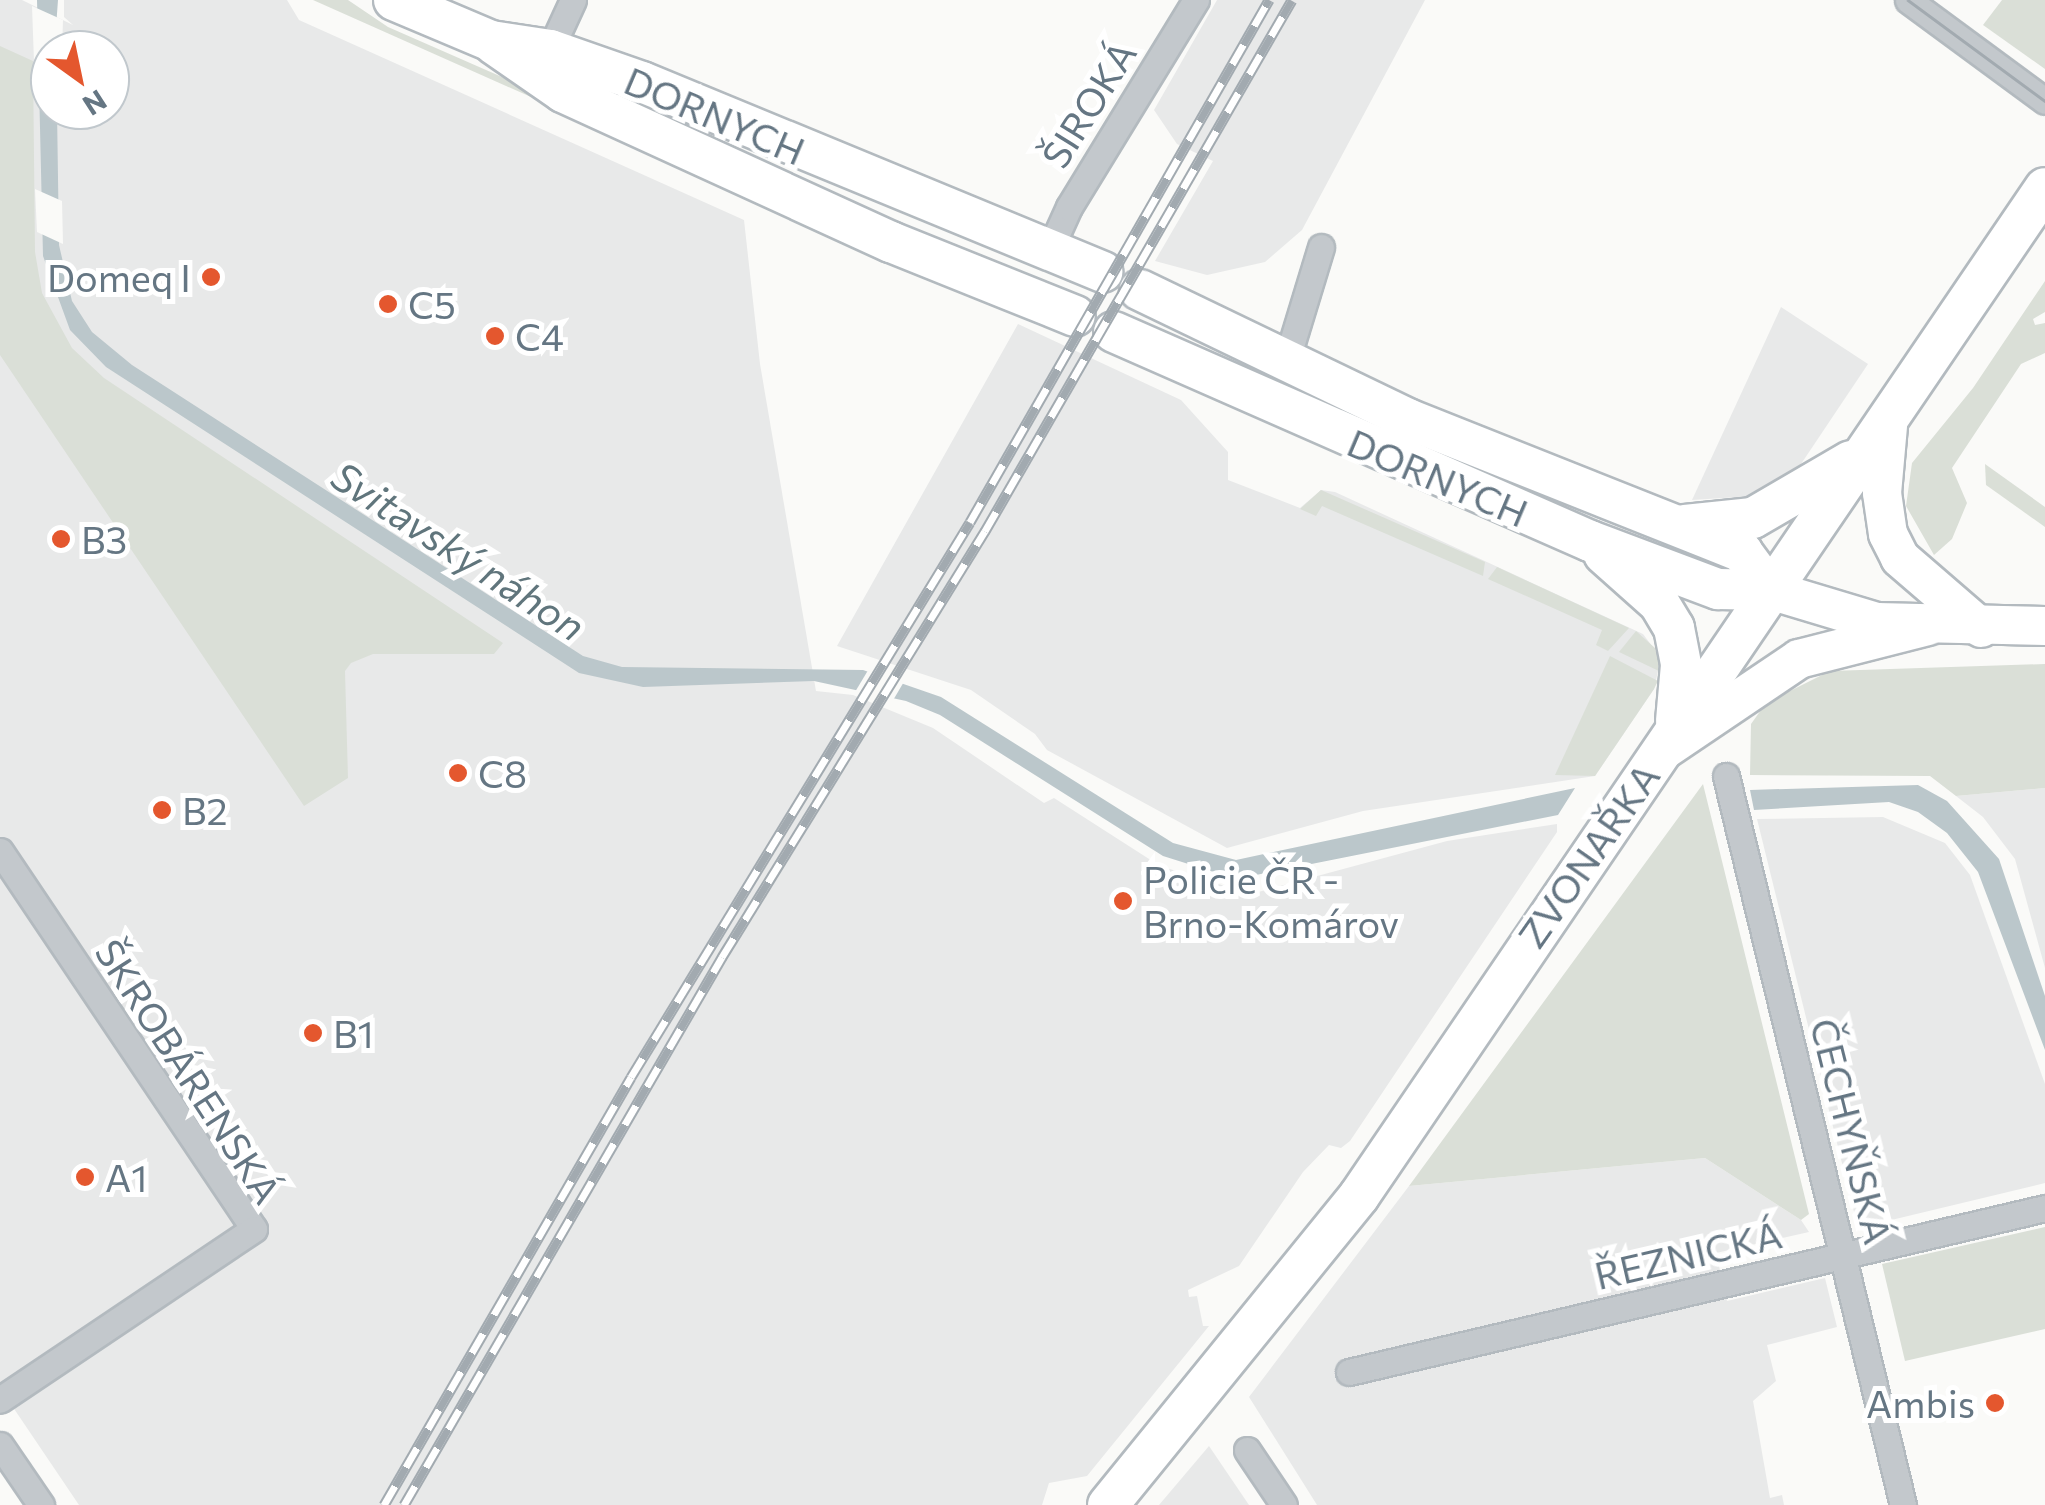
<!DOCTYPE html>
<html>
<head>
<meta charset="utf-8">
<style>
  body { margin:0 }
  #map { position:relative; width:2045px; height:1505px; overflow:hidden; background:#fafaf8; font-family:Commissioner,sans-serif }
  div>[style] { position:absolute }
  [style*='--x'] { left:calc(var(--x)*1px); top:calc(var(--y)*1px); width:calc(var(--w)*1px); rotate:calc(var(--a)*1deg) }
  .built>* { inset:0; background:#e8e9e9 }
  .green>* { inset:0; background:#dadfd7 }
  .water>* { inset:0; background:#bbc7cb }
  .pier>* { inset:0; background:#fafaf8 }
  .roads { filter:drop-shadow(2px 0 #b3babf) drop-shadow(-2px 0 #b3babf) drop-shadow(0 2px #b3babf) drop-shadow(0 -2px #b3babf) }
  .street>* { height:25px; margin:-12.5px; padding:0 12.5px; transform-origin:12.5px; border-radius:12.5px; background:#c3c8cc }
  .secondary>* { height:38px; margin:-19px; padding:0 19px; transform-origin:19px; border-radius:19px; background:#fff }
  .primary>* { height:40px; margin:-20px; padding:0 20px; transform-origin:20px; border-radius:20px; background:#fff }
  .tram>* { height:2.5px; margin:-1.25px; padding:0 1.25px; transform-origin:1.25px; border-radius:1.25px; background:#a2aab0 }
  .rail>* { height:11px; margin-top:-5.5px; transform-origin:0; background:repeating-linear-gradient(90deg,#fff 0 22px,#a2aab0 0 44px); box-sizing:border-box; border-block:2px solid #a2aab0 }
  .dots>* { width:28px; height:28px; translate:-50% -50%; box-sizing:border-box; border:5px solid #fff; border-radius:50% }
  span { translate:-50% -50%; white-space:nowrap; text-align:center; line-height:1.15; -webkit-text-stroke:10px #fff; paint-order:stroke }
  .street-label { font-size:38px; color:#657683 }
  .poi-label { font-size:38px; color:#657683 }
  .right { translate:-100% -50%; text-align:right }
  .left { translate:0 -50%; text-align:left }
  .water-label { font-size:40px; color:#60757c; font-style:italic }
  .north { position:absolute; left:30px; top:30px; width:100px; height:100px; box-sizing:border-box; background:#fff; border:2px solid #c1c8cd; border-radius:50%; rotate:147deg; font-size:28px; font-weight:700; line-height:40px; text-align:center; color:#657683 }
  .north::after { content:''; display:block; margin:auto; width:35px; height:45px; background:#e4572e; clip-path:polygon(50% 0,100% 100%,50% 72%,0 100%) }
</style>
</head>
<body>
<div id="map">
  <div class="built">
    <div style="clip-path:polygon(evenodd,0 0,22px 0,73px 25px,64px 17px,64px 0,287px 0,299px 20px,744px 220px,760px 364px,816px 691px,853px 695px,933px 728px,1044px 803px,1054px 798px,1160px 866px,1251px 894px,1447px 841px,1557px 824px,1557px 832px,1350px 1141px,1341px 1148px,1329px 1145px,1303px 1172px,1239px 1266px,1188px 1290px,1189px 1297px,1197px 1296px,1203px 1326px,1209px 1326px,1087px 1476px,1049px 1483px,1042px 1505px,79px 1505px,0 1388px,0 0,50px 50px,110px 50px,110px 110px,50px 110px,50px 50px)"></div>
    <div style="clip-path:polygon(1217px 0,1425px 0,1302px 230px,1265px 262px,1207px 275px,1155px 261px,1213px 161px,1177px 144px,1154px 110px)"></div>
    <div style="clip-path:polygon(1781px 307px,1868px 364px,1797px 470px,1754px 496px,1692px 500px)"></div>
    <div style="clip-path:polygon(1018px 324px,1181px 400px,1228px 452px,1228px 480px,1300px 508px,1321px 490px,1335px 492px,1643px 634px,1661px 658px,1654px 689px,1595px 776px,1363px 811px,1227px 848px,1047px 750px,1035px 734px,971px 690px,837px 646px)"></div>
    <div style="clip-path:polygon(2045px 788px,2045px 968px,2015px 859px,1983px 817px,1956px 796px)"></div>
    <div style="clip-path:polygon(1883px 817px,1945px 843px,1970px 875px,2045px 1084px,2045px 1183px,1858px 1228px,1757px 819px)"></div>
    <div style="clip-path:polygon(1705px 1158px,1801px 1220px,1809px 1232px,1716px 1253px,1727px 1301px,1825px 1278px,1837px 1327px,1767px 1345px,1776px 1381px,1753px 1401px,1770px 1498px,1782px 1495px,1784px 1505px,1317px 1505px,1249px 1397px,1409px 1186px)"></div>
    <div style="clip-path:polygon(1209px 1446px,1249px 1505px,1159px 1505px)"></div>
  </div>
  <div class="green">
    <div style="clip-path:polygon(313px 0,348px 0,388px 27px,600px 120px,594px 125px)"></div>
    <div style="clip-path:polygon(2002px 0,2045px 0,2045px 69px,1983px 25px)"></div>
    <div style="clip-path:polygon(0 46px,33px 61px,35px 252px,42px 293px,72px 348px,104px 378px,503px 643px,494px 654px,373px 654px,351px 663px,345px 671px,348px 778px,304px 806px,0 355px)"></div>
    <div style="clip-path:polygon(2045px 281px,2045px 312px,2033px 319px,2035px 325px,2045px 323px,2045px 353px,2021px 364px,1952px 468px,1967px 503px,1952px 539px,1934px 555px,1906px 506px,1912px 463px,1973px 388px)"></div>
    <div style="clip-path:polygon(1985px 464px,2045px 507px,2045px 527px,1986px 485px)"></div>
    <div style="clip-path:polygon(1321px 490px,1485px 562px,1483px 576px,1322px 506px,1316px 516px,1300px 509px)"></div>
    <div style="clip-path:polygon(1497px 567px,1629px 628px,1608px 651px,1596px 645px,1602px 630px,1488px 579px)"></div>
    <div style="clip-path:polygon(1636px 631px,1655px 648px,1661px 672px,1619px 652px)"></div>
    <div style="clip-path:polygon(1610px 656px,1658px 681px,1654px 689px,1595px 776px,1555px 775px)"></div>
    <div style="clip-path:polygon(2045px 664px,2045px 788px,1956px 796px,1930px 776px,1750px 775px,1751px 724px,1766px 703px,1830px 671px)"></div>
    <div style="clip-path:polygon(1703px 784px,1809px 1214px,1801px 1220px,1705px 1158px,1409px 1186px)"></div>
    <div style="clip-path:polygon(2045px 1227px,2045px 1329px,1905px 1361px,1882px 1264px)"></div>
  </div>
  <div class="water">
    <div style="clip-path:polygon(37px 0,58px 0,50px 110px,57px 110px,59px 245px,72px 301px,92px 332px,132px 365px,583px 656px,622px 667px,863px 670px,941px 697px,1173px 843px,1236px 860px,1575px 788px,1558px 815px,1236px 879px,1163px 856px,940px 715px,906px 701px,814px 681px,643px 687px,579px 673px,106px 367px,70px 330px,43px 256px)"></div>
    <div style="clip-path:polygon(1918px 785px,1947px 801px,1999px 859px,2045px 996px,2045px 1050px,1978px 872px,1947px 833px,1918px 812px,1889px 802px,1754px 810px,1750px 790px)"></div>
  </div>
  <div class="pier">
    <div style="clip-path:polygon(32px 6px,63px 20px,62px 50px,50px 50px,50px 69px,34px 62px)"></div>
    <div style="clip-path:polygon(35px 189px,62px 201px,63px 244px,37px 232px)"></div>
    <div style="clip-path:polygon(870px 667px,905px 680px,892px 702px,855px 692px)"></div>
  </div>
  <div class="roads">
    <div class="street">
      <div style="--x:1908;--y:0;--w:170;--a:36.4"></div>
      <div style="--x:550;--y:50;--w:55;--a:-65.3"></div>
      <div style="--x:1050;--y:249;--w:46;--a:-65.7"></div>
      <div style="--x:1069;--y:207;--w:243;--a:-58.5"></div>
      <div style="--x:1287;--y:359;--w:117;--a:-73.1"></div>
      <div style="--x:1726;--y:776;--w:750;--a:76.35"></div>
      <div style="--x:0;--y:851;--w:455;--a:56.1"></div>
      <div style="--x:254;--y:1229;--w:306;--a:146.1"></div>
      <div style="--x:1349;--y:1372;--w:715;--a:-13.26"></div>
      <div style="--x:0;--y:1445;--w:73;--a:55.7"></div>
      <div style="--x:1247;--y:1450;--w:66;--a:56.1"></div>
    </div>
    <div class="secondary">
      <div style="--x:1888;--y:426;--w:67;--a:95.1"></div>
      <div style="--x:1882;--y:493;--w:41;--a:81.7"></div>
      <div style="--x:1888;--y:534;--w:27;--a:63"></div>
      <div style="--x:1900;--y:558;--w:107;--a:40.8"></div>
      <div style="--x:1770;--y:590;--w:112;--a:16.7"></div>
      <div style="--x:1877;--y:622;--w:168;--a:1.4"></div>
      <div style="--x:1667;--y:748;--w:159;--a:-34"></div>
      <div style="--x:1799;--y:659;--w:133;--a:-14.3"></div>
    </div>
    <div class="primary">
      <div style="--x:394;--y:0;--w:105;--a:22.9"></div>
      <div style="--x:491;--y:41;--w:60;--a:8.7"></div>
      <div style="--x:550;--y:50;--w:97;--a:19.2"></div>
      <div style="--x:642;--y:82;--w:498;--a:22.4"></div>
      <div style="--x:494;--y:44;--w:84;--a:34.8"></div>
      <div style="--x:563;--y:92;--w:361;--a:24.6"></div>
      <div style="--x:891;--y:242;--w:198;--a:21.9"></div>
      <div style="--x:1140;--y:290;--w:297;--a:25.7"></div>
      <div style="--x:1408;--y:419;--w:360;--a:21.7"></div>
      <div style="--x:1742;--y:552;--w:47;--a:53.6"></div>
      <div style="--x:1114;--y:332;--w:520;--a:23.71"></div>
      <div style="--x:1590;--y:541;--w:137;--a:20.6"></div>
      <div style="--x:1718;--y:589;--w:52;--a:1.1"></div>
      <div style="--x:1685;--y:525;--w:68;--a:-5.9"></div>
      <div style="--x:1753;--y:518;--w:113;--a:-30.2"></div>
      <div style="--x:1604;--y:554;--w:74;--a:41.7"></div>
      <div style="--x:1659;--y:603;--w:29;--a:59"></div>
      <div style="--x:1674;--y:628;--w:38;--a:79"></div>
      <div style="--x:1681;--y:665;--w:56;--a:95.1"></div>
      <div style="--x:1108;--y:1505;--w:398;--a:-50.9"></div>
      <div style="--x:1359;--y:1196;--w:1219;--a:-55.76"></div>
    </div>
  </div>
  <div class="tram">
    <div style="--x:1908;--y:0;--w:170;--a:36.4"></div>
  </div>
  <div class="rail">
    <div style="--x:384;--y:1505;--w:494;--a:-60"></div>
    <div style="--x:631;--y:1077;--w:650;--a:-58.58"></div>
    <div style="--x:970;--y:522;--w:602;--a:-60.2"></div>
    <div style="--x:404;--y:1505;--w:634;--a:-59.87"></div>
    <div style="--x:722;--y:957;--w:501;--a:-58.31"></div>
    <div style="--x:985;--y:531;--w:613;--a:-59.97"></div>
  </div>
  <div class="dots">
    <div style="left:211px;top:277px;background:#e4572e"></div>
    <div style="left:388px;top:304px;background:#e4572e"></div>
    <div style="left:495px;top:336px;background:#e4572e"></div>
    <div style="left:61px;top:539px;background:#e4572e"></div>
    <div style="left:458px;top:773px;background:#e4572e"></div>
    <div style="left:162px;top:810px;background:#e4572e"></div>
    <div style="left:1123px;top:901px;background:#e4572e"></div>
    <div style="left:313px;top:1033px;background:#e4572e"></div>
    <div style="left:85px;top:1177px;background:#e4572e"></div>
    <div style="left:1995px;top:1403px;background:#e4572e"></div>
  </div>
  <div class="street-label">
    <span style="left:1088px;top:104px;rotate:-58deg">ŠIROKÁ</span>
    <span style="left:715px;top:115px;rotate:23deg">DORNYCH</span>
    <span style="left:1438px;top:477px;rotate:23deg">DORNYCH</span>
    <span style="left:1588px;top:855px;rotate:-55deg">ZVONAŘKA</span>
    <span style="left:189px;top:1071px;rotate:57deg">ŠKROBÁRENSKÁ</span>
    <span style="left:1852px;top:1131px;rotate:76deg">ČECHYŇSKÁ</span>
    <span style="left:1688px;top:1254px;rotate:-13deg">ŘEZNICKÁ</span>
  </div>
  <div class="poi-label">
    <span class="right" style="left:191px;top:277px">Domeq I</span>
    <span class="left" style="left:408px;top:304px">C5</span>
    <span class="left" style="left:515px;top:336px">C4</span>
    <span class="left" style="left:81px;top:539px">B3</span>
    <span class="left" style="left:478px;top:773px">C8</span>
    <span class="left" style="left:182px;top:810px">B2</span>
    <span class="left" style="left:1143px;top:901px">Policie ČR -<br>Brno-Komárov</span>
    <span class="left" style="left:333px;top:1033px">B1</span>
    <span class="left" style="left:105px;top:1177px">A1</span>
    <span class="right" style="left:1975px;top:1403px">Ambis</span>
  </div>
  <div class="water-label">
    <span style="left:459px;top:550px;rotate:33deg">Svitavský náhon</span>
  </div>
  <div class="north">N</div>
</div>
</body>
</html>
